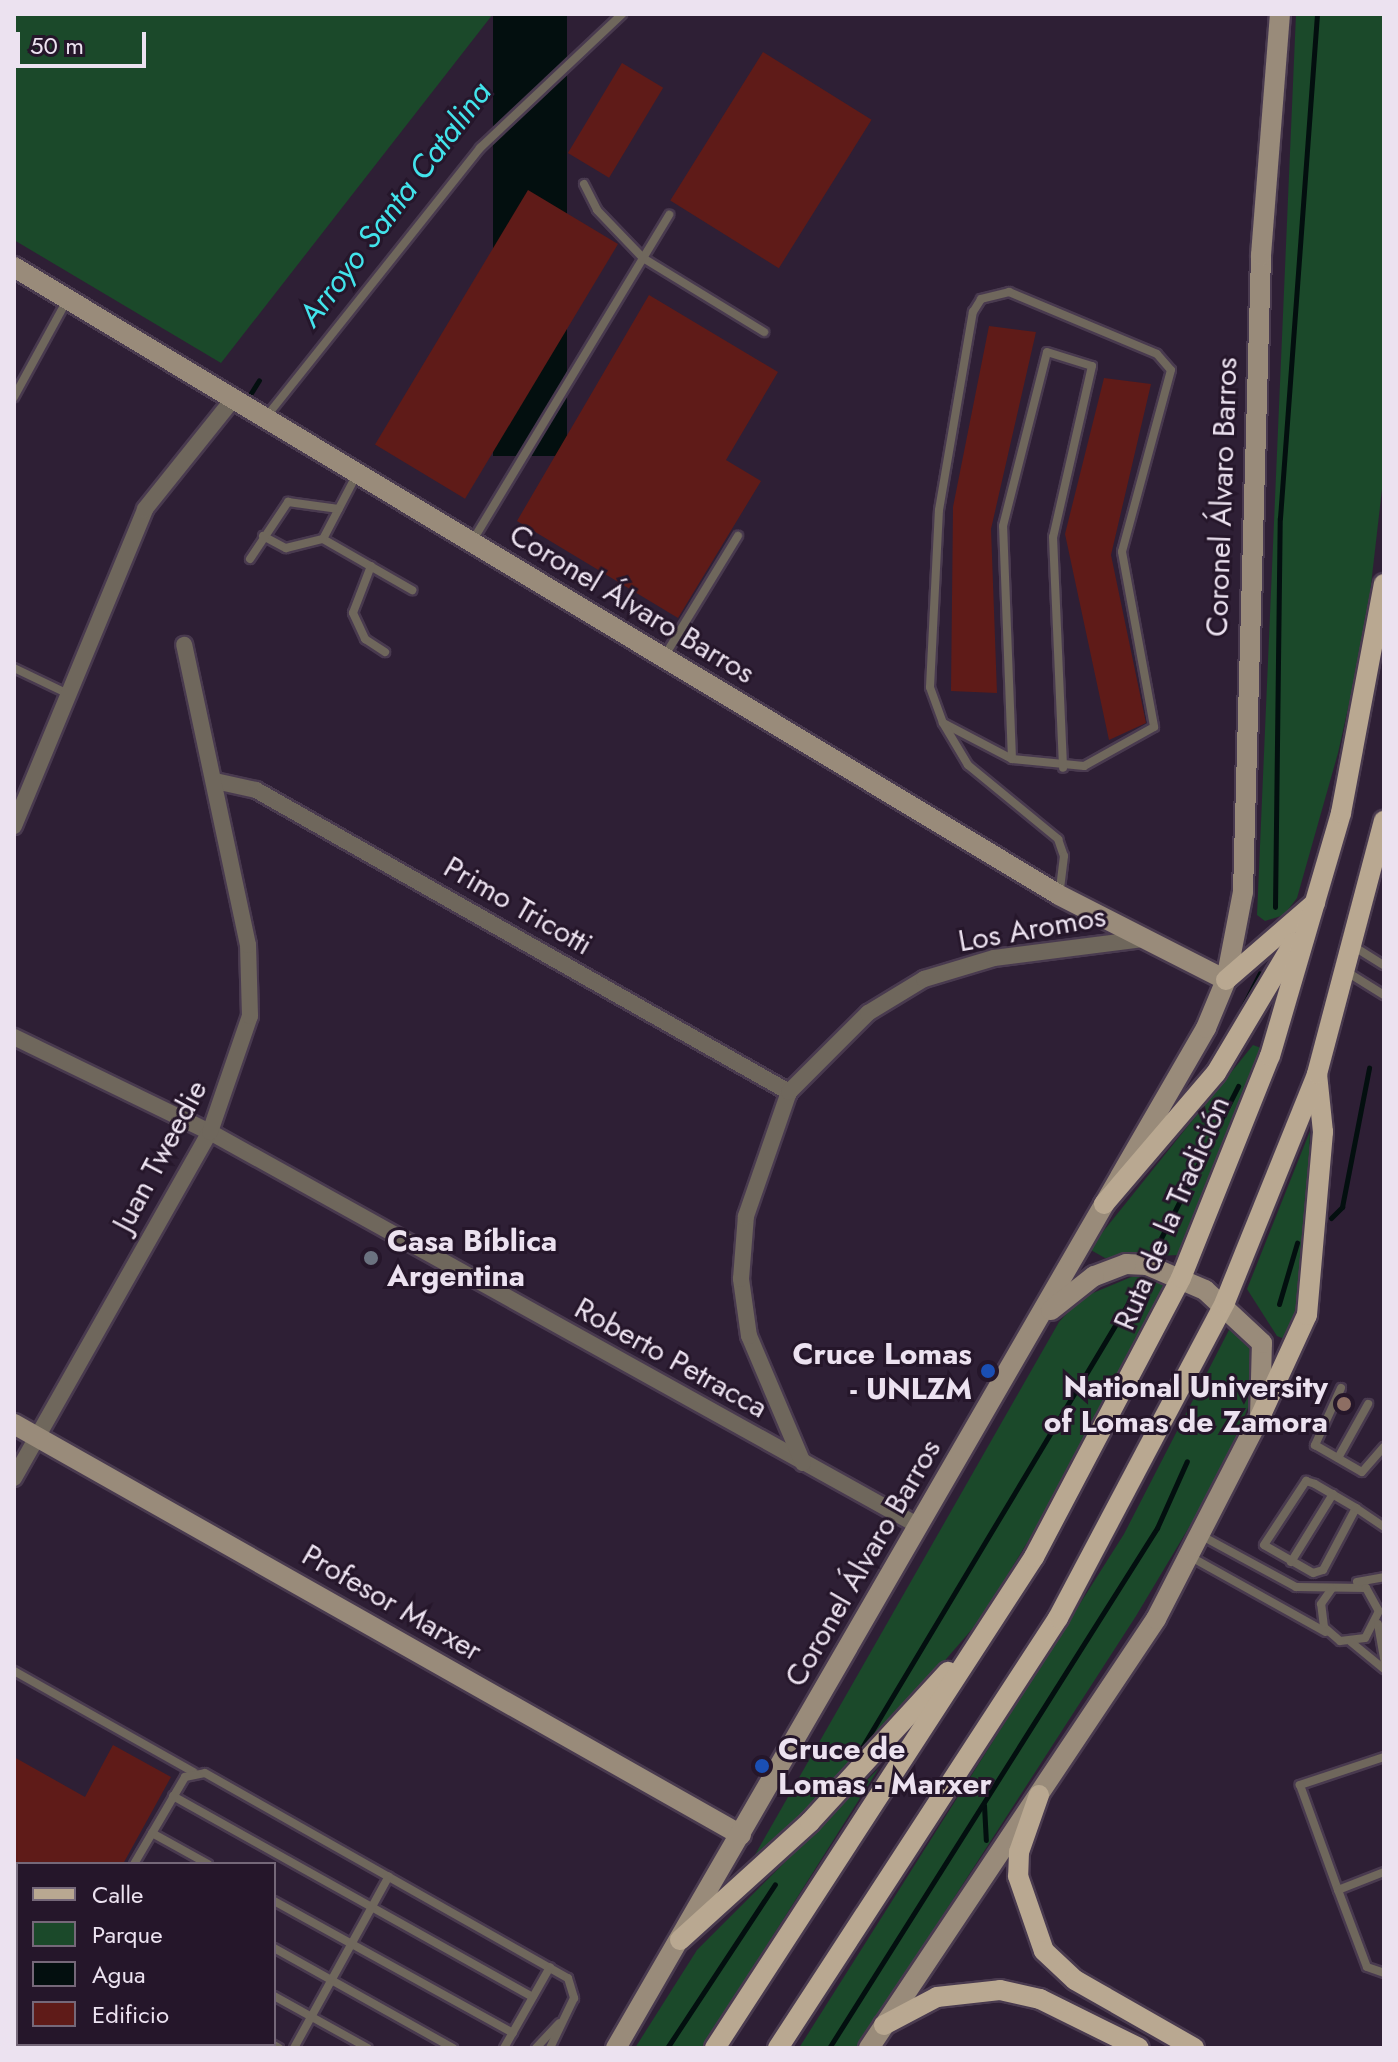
<!DOCTYPE html>
<html>
<head>
<meta charset="utf-8">
<style>
  body { margin:0 }
  #map { position:relative; width:1398px; height:2062px; overflow:hidden; background:#2e1f35; font-family:Jost,sans-serif }
  div>[style] { position:absolute }
  [style*='--x'] { left:calc(var(--x)*1px); top:calc(var(--y)*1px); width:calc(var(--w)*1px); rotate:calc(var(--a)*1deg) }
  .green>* { inset:0; background:#1b492a }
  .water>* { inset:0; background:#030f0f; transform-origin:0 0 }
  .stream>* { height:5px; margin:-2.5px; padding:0 2.5px; transform-origin:2.5px; border-radius:2.5px; background:#030f0f }
  .building>* { inset:0; background:#5f1b18; transform-origin:0 0 }
  .roads { filter:drop-shadow(2px 0 #493a4f) drop-shadow(-2px 0 #493a4f) drop-shadow(0 2px #493a4f) drop-shadow(0 -2px #493a4f) }
  .lane>* { height:8px; margin:-4px; padding:0 4px; transform-origin:4px; border-radius:4px; background:#6f675c }
  .street>* { height:16px; margin:-8px; padding:0 8px; transform-origin:8px; border-radius:8px; background:#6f675c }
  .secondary>* { height:20px; margin:-10px; padding:0 10px; transform-origin:10px; border-radius:10px; background:#998b7a }
  .primary>* { height:20px; margin:-10px; padding:0 10px; transform-origin:10px; border-radius:10px; background:#b9a891 }
  .dots>* { width:22px; height:22px; translate:-50% -50%; box-sizing:border-box; border:4px solid #25162a; border-radius:50% }
  span { translate:-50% -50%; white-space:nowrap; text-align:center; line-height:1.15; -webkit-text-stroke:6px #25162a; paint-order:stroke }
  .street-label { font-size:30px; color:#ece2f0 }
  .poi-label { font-size:30px; color:#ece2f0; font-weight:700 }
  .left { translate:0 -50%; text-align:left }
  .right { translate:-100% -50%; text-align:right }
  .water-label { font-size:32px; color:#42e3eb; font-style:italic }
  .frame { position:absolute; inset:0; border:16px solid #ece2f0; pointer-events:none }
  .legend { position:absolute; left:16px; top:1862px; width:260px; height:184px; box-sizing:border-box; background:#25162a; border:2px solid #756879; margin:0; padding:10px 14px; list-style:none; font-size:24px; color:#ece2f0 }
  .legend li { display:flex; align-items:center; gap:16px; height:40px }
  .legend b { width:40px; border:2px solid #756879 }
  .scale { position:absolute; left:16px; top:32px; width:130px; height:36px; box-sizing:border-box; border:4px solid #ece2f0; border-top:0; padding-left:10px; font-size:24px; line-height:28px; white-space:nowrap; color:#ece2f0; -webkit-text-stroke:6px #25162a; paint-order:stroke }
</style>
</head>
<body>
<div id="map">
  <div class="green">
    <div style="clip-path:polygon(14px 14px,493px 14px,221px 363px,14px 240px)"></div>
    <div style="clip-path:polygon(1296px 14px,1384px 14px,1384px 472px,1366px 628px,1338px 753px,1297px 898px,1284px 915px,1265px 921px,1257px 915px)"></div>
    <div style="clip-path:polygon(1253px 1045px,1261px 1048px,1179px 1255px,1105px 1258px,1089px 1249px)"></div>
    <div style="clip-path:polygon(1310px 1131px,1302px 1311px,1292px 1342px,1277px 1336px,1247px 1289px)"></div>
    <div style="clip-path:polygon(1136px 1275px,1168px 1281px,1097px 1428px,980px 1620px,828px 1795px,752px 1860px,1059px 1322px,1081px 1298px)"></div>
    <div style="clip-path:polygon(1229px 1330px,1254px 1341px,1251px 1400px,1222px 1472px,1136px 1616px,857px 2048px,799px 2048px,1124px 1534px)"></div>
    <div style="clip-path:polygon(879px 1768px,702px 2048px,635px 2048px,697px 1950px)"></div>
  </div>
  <div class="water">
    <div style="left:493px;top:14px;width:74px;height:442px"></div>
  </div>
  <div class="stream">
    <div style="--x:251;--y:393;--w:15;--a:-58"></div>
    <div style="--x:1275;--y:907;--w:389;--a:-89.3"></div>
    <div style="--x:1280;--y:518;--w:505;--a:-85.8"></div>
    <div style="--x:1233;--y:1026;--w:59;--a:-63"></div>
    <div style="--x:1331;--y:1218;--w:16;--a:-45"></div>
    <div style="--x:1342;--y:1207;--w:142;--a:-79"></div>
    <div style="--x:1159;--y:1242;--w:175;--a:-63.1"></div>
    <div style="--x:1279;--y:1304;--w:64;--a:-73.6"></div>
    <div style="--x:861;--y:1749;--w:533;--a:-59.05"></div>
    <div style="--x:984;--y:1805;--w:35;--a:87"></div>
    <div style="--x:667;--y:2048;--w:196;--a:-56.6"></div>
    <div style="--x:829;--y:2048;--w:615;--a:-57.76"></div>
    <div style="--x:1157;--y:1528;--w:73;--a:-65.9"></div>
  </div>
  <div class="building">
    <div style="left:763px;top:52px;width:128px;height:175px;rotate:32deg"></div>
    <div style="left:622px;top:63px;width:48px;height:105px;rotate:31deg"></div>
    <div style="left:528px;top:190px;width:105px;height:297px;rotate:31deg"></div>
    <div style="clip-path:polygon(649px 295px,778px 372px,726px 460px,761px 481px,678px 618px,517px 521px)"></div>
    <div style="clip-path:polygon(989px 326px,1036px 332px,991px 529px,997px 693px,951px 691px,953px 507px)"></div>
    <div style="clip-path:polygon(1104px 378px,1151px 384px,1111px 555px,1146px 723px,1109px 740px,1065px 534px)"></div>
    <div style="clip-path:polygon(113px 1745px,171px 1777px,123px 1864px,14px 1864px,14px 1757px,85px 1797px)"></div>
  </div>
  <div class="roads">
    <div class="lane">
      <div style="--x:584;--y:184;--w:29;--a:63"></div>
      <div style="--x:597;--y:210;--w:66;--a:46.2"></div>
      <div style="--x:643;--y:258;--w:142;--a:31.4"></div>
      <div style="--x:1009;--y:292;--w:160;--a:22.7"></div>
      <div style="--x:1157;--y:354;--w:21;--a:49"></div>
      <div style="--x:1171;--y:370;--w:188;--a:105.1"></div>
      <div style="--x:1122;--y:552;--w:178;--a:79.6"></div>
      <div style="--x:1154;--y:727;--w:80;--a:150.9"></div>
      <div style="--x:1084;--y:766;--w:72;--a:-174.4"></div>
      <div style="--x:1012;--y:759;--w:78;--a:-152.4"></div>
      <div style="--x:943;--y:723;--w:38;--a:-110"></div>
      <div style="--x:930;--y:687;--w:177;--a:-87.1"></div>
      <div style="--x:939;--y:510;--w:201;--a:-80.3"></div>
      <div style="--x:973;--y:312;--w:15;--a:-58"></div>
      <div style="--x:981;--y:299;--w:29;--a:-14"></div>
      <div style="--x:14;--y:397;--w:111;--a:-61.3"></div>
      <div style="--x:266;--y:417;--w:344;--a:-51.5"></div>
      <div style="--x:480;--y:148;--w:195;--a:-43.3"></div>
      <div style="--x:357;--y:474;--w:73;--a:117.6"></div>
      <div style="--x:323;--y:539;--w:103;--a:29.8"></div>
      <div style="--x:263;--y:536;--w:26;--a:28"></div>
      <div style="--x:286;--y:548;--w:38;--a:-14"></div>
      <div style="--x:473;--y:540;--w:380;--a:-58.9"></div>
      <div style="--x:250;--y:559;--w:69;--a:-56.3"></div>
      <div style="--x:288;--y:502;--w:51;--a:7.8"></div>
      <div style="--x:371;--y:566;--w:50;--a:111"></div>
      <div style="--x:353;--y:613;--w:29;--a:65"></div>
      <div style="--x:365;--y:639;--w:24;--a:33"></div>
      <div style="--x:664;--y:657;--w:142;--a:-58.6"></div>
      <div style="--x:14;--y:668;--w:55;--a:25.6"></div>
      <div style="--x:943;--y:723;--w:49;--a:59.2"></div>
      <div style="--x:968;--y:765;--w:117;--a:39.4"></div>
      <div style="--x:1058;--y:839;--w:18;--a:71"></div>
      <div style="--x:1064;--y:856;--w:38;--a:97"></div>
      <div style="--x:1012;--y:759;--w:233;--a:-92.2"></div>
      <div style="--x:1003;--y:526;--w:179;--a:-75.8"></div>
      <div style="--x:1047;--y:352;--w:47;--a:17.3"></div>
      <div style="--x:1092;--y:366;--w:175;--a:102.8"></div>
      <div style="--x:1053;--y:537;--w:231;--a:87.5"></div>
      <div style="--x:1353;--y:946;--w:36;--a:32"></div>
      <div style="--x:1347;--y:972;--w:44;--a:31.9"></div>
      <div style="--x:1341;--y:1388;--w:63;--a:114.5"></div>
      <div style="--x:1315;--y:1445;--w:54;--a:29.9"></div>
      <div style="--x:1362;--y:1472;--w:33;--a:-49"></div>
      <div style="--x:1338;--y:1458;--w:62;--a:-60.9"></div>
      <div style="--x:1356;--y:1508;--w:70;--a:118"></div>
      <div style="--x:1323;--y:1570;--w:10;--a:163"></div>
      <div style="--x:1313;--y:1573;--w:56;--a:-150.3"></div>
      <div style="--x:1264;--y:1545;--w:77;--a:-56.7"></div>
      <div style="--x:1306;--y:1481;--w:9;--a:18"></div>
      <div style="--x:1315;--y:1484;--w:48;--a:30.3"></div>
      <div style="--x:1356;--y:1508;--w:34;--a:34"></div>
      <div style="--x:1202;--y:1536;--w:107;--a:28.5"></div>
      <div style="--x:1296;--y:1587;--w:70;--a:0.8"></div>
      <div style="--x:1366;--y:1588;--w:26;--a:61"></div>
      <div style="--x:1379;--y:1611;--w:30;--a:117"></div>
      <div style="--x:1365;--y:1638;--w:25;--a:173"></div>
      <div style="--x:1340;--y:1641;--w:21;--a:-139"></div>
      <div style="--x:1324;--y:1627;--w:23;--a:-97"></div>
      <div style="--x:1321;--y:1604;--w:19;--a:-55"></div>
      <div style="--x:1191;--y:1557;--w:154;--a:29.1"></div>
      <div style="--x:1291;--y:1562;--w:80;--a:-58.3"></div>
      <div style="--x:1357;--y:1582;--w:27;--a:-10"></div>
      <div style="--x:1378;--y:1624;--w:36;--a:80"></div>
      <div style="--x:1351;--y:1642;--w:43;--a:39.3"></div>
      <div style="--x:14;--y:1671;--w:206;--a:29.4"></div>
      <div style="--x:1384;--y:1757;--w:89;--a:161.6"></div>
      <div style="--x:1300;--y:1785;--w:112;--a:70.1"></div>
      <div style="--x:1338;--y:1890;--w:49;--a:-21.4"></div>
      <div style="--x:173;--y:1796;--w:412;--a:29.2"></div>
      <div style="--x:152;--y:1833;--w:64;--a:29"></div>
      <div style="--x:134;--y:1864;--w:101;--a:-59.6"></div>
      <div style="--x:185;--y:1777;--w:20;--a:-11"></div>
      <div style="--x:205;--y:1773;--w:417;--a:29.5"></div>
      <div style="--x:568;--y:1978;--w:21;--a:73"></div>
      <div style="--x:574;--y:1998;--w:55;--a:115.6"></div>
      <div style="--x:1338;--y:1890;--w:82;--a:69.4"></div>
      <div style="--x:1367;--y:1967;--w:18;--a:19"></div>
      <div style="--x:274;--y:1901;--w:273;--a:28.9"></div>
      <div style="--x:274;--y:1948;--w:205;--a:29.2"></div>
      <div style="--x:274;--y:1996;--w:107;--a:29"></div>
      <div style="--x:101;--y:2044;--w:8;--a:30"></div>
      <div style="--x:187;--y:2044;--w:8;--a:30"></div>
      <div style="--x:272;--y:2044;--w:8;--a:30"></div>
      <div style="--x:32;--y:2048;--w:4;--a:-63"></div>
      <div style="--x:294;--y:2048;--w:196;--a:-61.1"></div>
      <div style="--x:504;--y:2048;--w:93;--a:-60.4"></div>
      <div style="--x:536;--y:2048;--w:34;--a:-47"></div>
    </div>
    <div class="street">
      <div style="--x:215;--y:781;--w:42;--a:12.4"></div>
      <div style="--x:256;--y:790;--w:613;--a:29.54"></div>
      <div style="--x:14;--y:826;--w:343;--a:-67.5"></div>
      <div style="--x:145;--y:509;--w:142;--a:-51.3"></div>
      <div style="--x:14;--y:1037;--w:218;--a:25.9"></div>
      <div style="--x:210;--y:1132;--w:811;--a:29.06"></div>
      <div style="--x:803;--y:1463;--w:138;--a:-113"></div>
      <div style="--x:749;--y:1336;--w:58;--a:-98"></div>
      <div style="--x:741;--y:1279;--w:63;--a:-85.5"></div>
      <div style="--x:746;--y:1216;--w:131;--a:-70.9"></div>
      <div style="--x:789;--y:1092;--w:112;--a:-45"></div>
      <div style="--x:868;--y:1013;--w:66;--a:-31.3"></div>
      <div style="--x:924;--y:979;--w:73;--a:-16.7"></div>
      <div style="--x:994;--y:958;--w:150;--a:-7.3"></div>
      <div style="--x:14;--y:1478;--w:398;--a:-60.5"></div>
      <div style="--x:210;--y:1132;--w:123;--a:-71"></div>
      <div style="--x:250;--y:1016;--w:71;--a:-91.6"></div>
      <div style="--x:248;--y:945;--w:307;--a:-102"></div>
    </div>
    <div class="secondary">
      <div style="--x:14;--y:267;--w:1219;--a:31"></div>
      <div style="--x:1059;--y:895;--w:187;--a:27"></div>
      <div style="--x:14;--y:1424;--w:835;--a:29.48"></div>
      <div style="--x:616;--y:2048;--w:1178;--a:-59.95"></div>
      <div style="--x:1206;--y:1028;--w:52;--a:-67.4"></div>
      <div style="--x:1226;--y:980;--w:90;--a:-79.1"></div>
      <div style="--x:1243;--y:892;--w:637;--a:-88.38"></div>
      <div style="--x:1261;--y:255;--w:242;--a:-85.5"></div>
      <div style="--x:869;--y:2048;--w:516;--a:-56.22"></div>
      <div style="--x:1156;--y:1619;--w:227;--a:-62.8"></div>
      <div style="--x:1260;--y:1417;--w:74;--a:-88.5"></div>
      <div style="--x:1262;--y:1343;--w:78;--a:-137.1"></div>
      <div style="--x:1205;--y:1290;--w:63;--a:-156.7"></div>
      <div style="--x:1147;--y:1265;--w:21;--a:-177"></div>
      <div style="--x:1126;--y:1264;--w:34;--a:159"></div>
      <div style="--x:1094;--y:1276;--w:55;--a:141.7"></div>
    </div>
    <div class="primary">
      <div style="--x:1226;--y:980;--w:118;--a:-40.9"></div>
      <div style="--x:1104;--y:1204;--w:172;--a:-49.5"></div>
      <div style="--x:1216;--y:1073;--w:152;--a:-59.2"></div>
      <div style="--x:1260;--y:1417;--w:112;--a:-65.3"></div>
      <div style="--x:1307;--y:1315;--w:184;--a:-85"></div>
      <div style="--x:1323;--y:1132;--w:58;--a:-95.9"></div>
      <div style="--x:1039;--y:1795;--w:60;--a:109.3"></div>
      <div style="--x:1019;--y:1852;--w:24;--a:92"></div>
      <div style="--x:1018;--y:1876;--w:79;--a:70.9"></div>
      <div style="--x:1044;--y:1951;--w:42;--a:43.1"></div>
      <div style="--x:1075;--y:1980;--w:137;--a:29.7"></div>
      <div style="--x:680;--y:1940;--w:176;--a:-42.2"></div>
      <div style="--x:810;--y:1822;--w:204;--a:-47.4"></div>
      <div style="--x:884;--y:2025;--w:60;--a:-27.8"></div>
      <div style="--x:937;--y:1997;--w:63;--a:-6.3"></div>
      <div style="--x:1000;--y:1990;--w:41;--a:12.7"></div>
      <div style="--x:1040;--y:1999;--w:110;--a:26.3"></div>
      <div style="--x:715;--y:2048;--w:586;--a:-56.99"></div>
      <div style="--x:1034;--y:1557;--w:315;--a:-62.2"></div>
      <div style="--x:1181;--y:1278;--w:239;--a:-68.2"></div>
      <div style="--x:1270;--y:1056;--w:253;--a:-73.7"></div>
      <div style="--x:1341;--y:813;--w:233;--a:-79.4"></div>
      <div style="--x:778;--y:2048;--w:513;--a:-56.93"></div>
      <div style="--x:1058;--y:1618;--w:357;--a:-62.1"></div>
      <div style="--x:1225;--y:1302;--w:246;--a:-68"></div>
      <div style="--x:1317;--y:1074;--w:262;--a:-75.2"></div>
    </div>
  </div>
  <div class="dots">
    <div style="left:371px;top:1258px;background:#6b7280"></div>
    <div style="left:988px;top:1371px;background:#1a4fb4"></div>
    <div style="left:1344px;top:1404px;background:#8d6e63"></div>
    <div style="left:762px;top:1766px;background:#1a4fb4"></div>
  </div>
  <div class="street-label">
    <span style="left:1222px;top:497px;rotate:-88deg">Coronel Álvaro Barros</span>
    <span style="left:632px;top:604px;rotate:31deg">Coronel Álvaro Barros</span>
    <span style="left:518px;top:906px;rotate:30deg">Primo Tricotti</span>
    <span style="left:1032px;top:929px;rotate:-10deg">Los Aromos</span>
    <span style="left:160px;top:1156px;rotate:-62deg">Juan Tweedie</span>
    <span style="left:1172px;top:1213px;rotate:-67deg">Ruta de la Tradición</span>
    <span style="left:671px;top:1358px;rotate:29deg">Roberto Petracca</span>
    <span style="left:863px;top:1563px;rotate:-60deg">Coronel Álvaro Barros</span>
    <span style="left:392px;top:1603px;rotate:30deg">Profesor Marxer</span>
  </div>
  <div class="poi-label">
    <span class="left" style="left:387px;top:1258px">Casa Bíblica<br>Argentina</span>
    <span class="right" style="left:972px;top:1371px">Cruce Lomas<br>- UNLZM</span>
    <span class="right" style="left:1328px;top:1404px">National University<br>of Lomas de Zamora</span>
    <span class="left" style="left:778px;top:1766px">Cruce de<br>Lomas - Marxer</span>
  </div>
  <div class="water-label">
    <span style="left:395px;top:204px;rotate:-53deg">Arroyo Santa Catalina</span>
  </div>
  <div class="frame"></div>
  <ul class="legend">
  <li><b style="height:10px;background:#b9a891"></b>Calle</li>
  <li><b style="height:22px;background:#1b492a"></b>Parque</li>
  <li><b style="height:22px;background:#030f0f"></b>Agua</li>
  <li><b style="height:22px;background:#5f1b18"></b>Edificio</li>
  </ul>
  <div class="scale">50 m</div>
</div>
</body>
</html>
